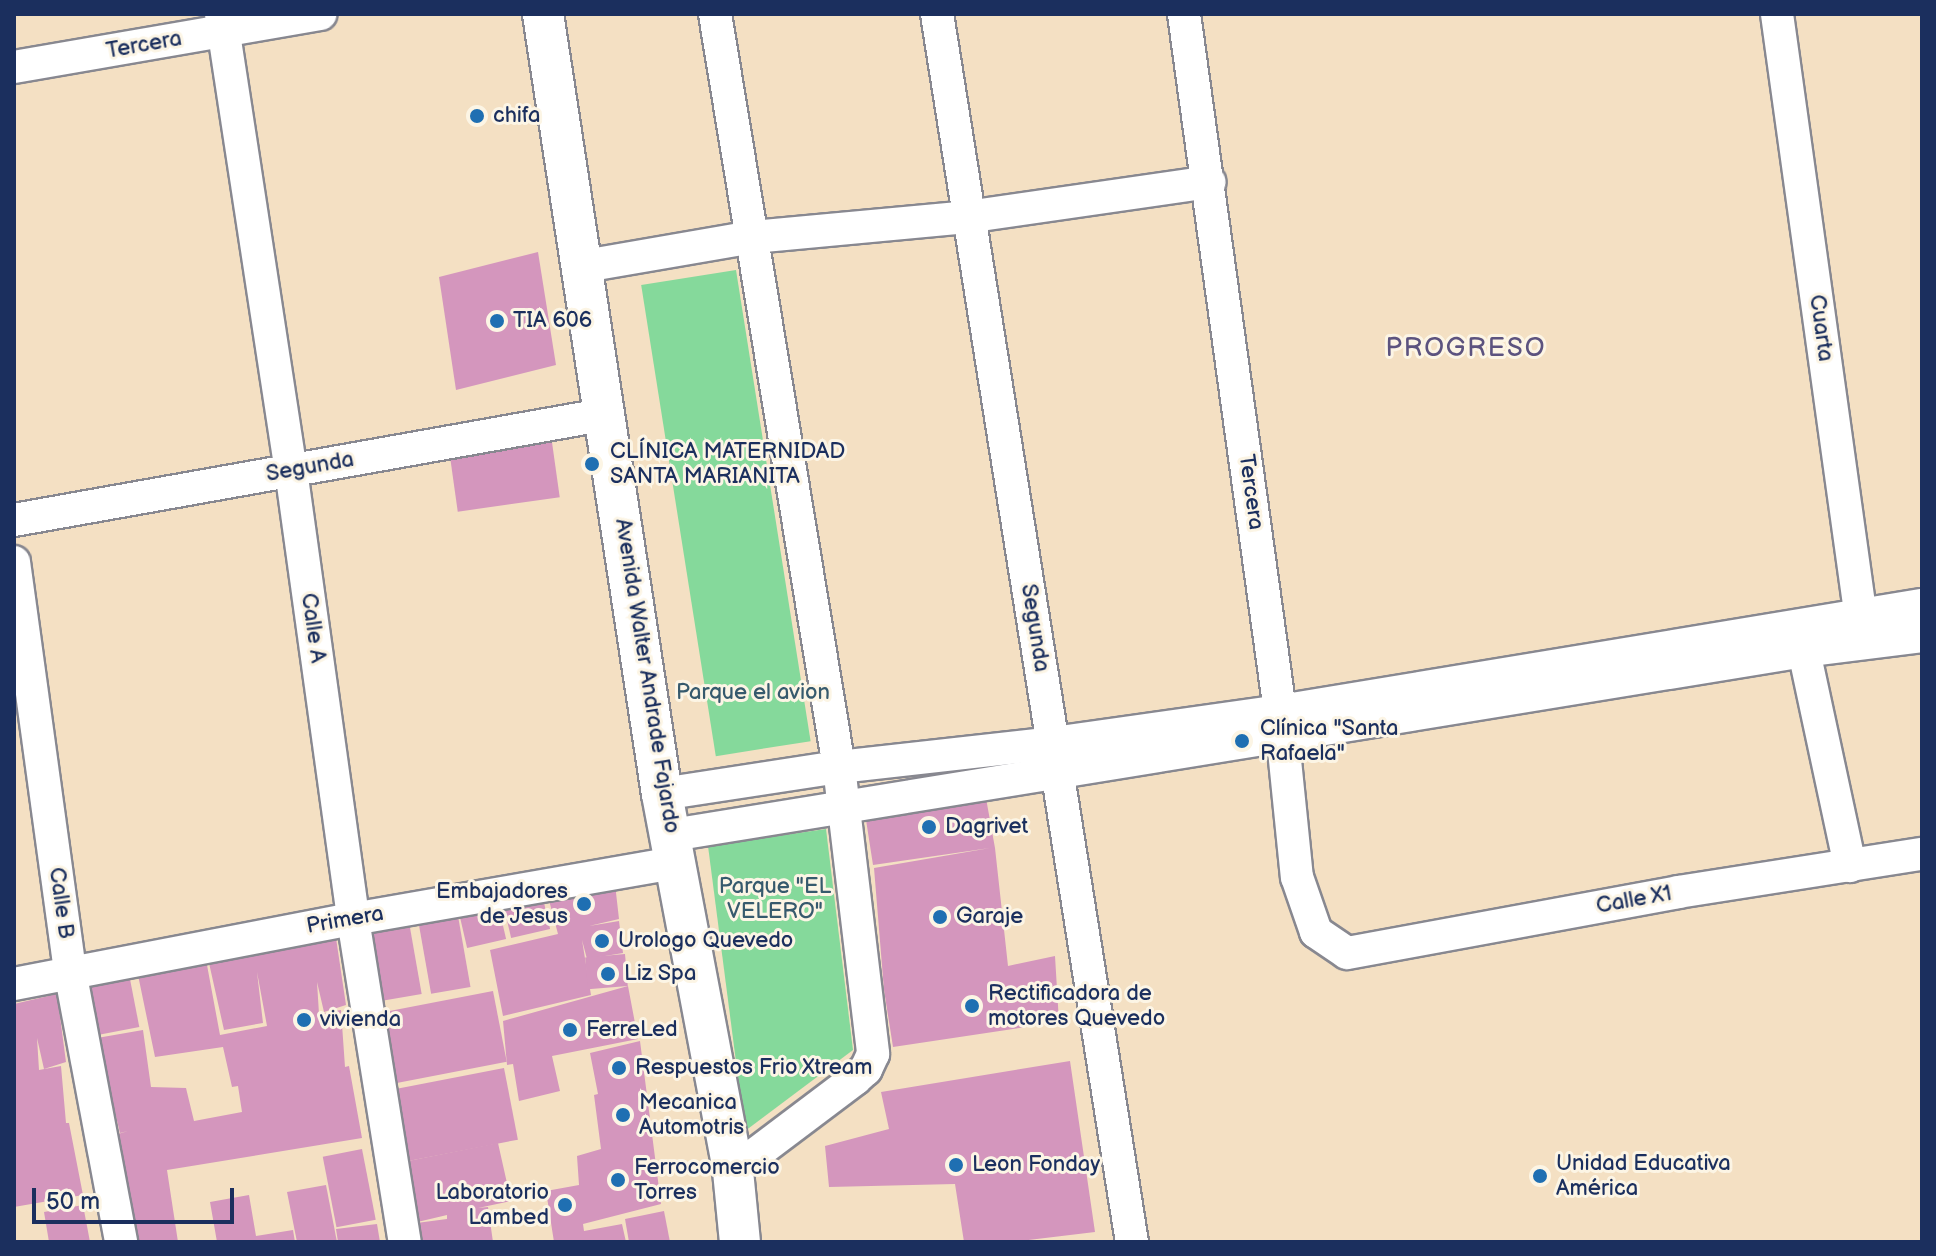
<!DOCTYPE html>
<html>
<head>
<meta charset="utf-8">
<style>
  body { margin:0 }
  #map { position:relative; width:1936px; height:1256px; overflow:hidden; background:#f4e0c3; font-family:"Balsamiq Sans",sans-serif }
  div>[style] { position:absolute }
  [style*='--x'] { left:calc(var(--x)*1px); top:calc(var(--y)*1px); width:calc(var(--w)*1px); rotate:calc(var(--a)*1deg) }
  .green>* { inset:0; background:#85d99b; transform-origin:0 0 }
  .building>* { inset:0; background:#d496bd; transform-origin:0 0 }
  .roads { filter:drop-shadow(2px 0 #888890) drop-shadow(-2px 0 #888890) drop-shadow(0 2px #888890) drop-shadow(0 -2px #888890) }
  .minor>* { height:32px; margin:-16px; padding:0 16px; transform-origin:16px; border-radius:16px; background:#fff }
  .major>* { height:40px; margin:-20px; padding:0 20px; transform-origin:20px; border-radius:20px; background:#fff }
  .dots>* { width:22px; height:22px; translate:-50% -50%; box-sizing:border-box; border:4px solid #fcf5e5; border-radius:50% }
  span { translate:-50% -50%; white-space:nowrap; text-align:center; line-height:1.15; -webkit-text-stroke:6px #fcf5e5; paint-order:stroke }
  .street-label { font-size:22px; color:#1b2f5e }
  .poi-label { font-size:22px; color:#1b2f5e }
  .left { translate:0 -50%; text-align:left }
  .right { translate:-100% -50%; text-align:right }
  .park-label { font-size:22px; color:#365a6d }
  .quarter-label { font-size:26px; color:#5c537f; letter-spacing:2px }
  .frame { position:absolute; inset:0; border:16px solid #1b2f5e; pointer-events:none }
  .scale { position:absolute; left:32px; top:1188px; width:202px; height:36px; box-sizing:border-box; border:4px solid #1b2f5e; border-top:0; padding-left:10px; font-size:24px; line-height:28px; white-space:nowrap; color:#1b2f5e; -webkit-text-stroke:6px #fcf5e5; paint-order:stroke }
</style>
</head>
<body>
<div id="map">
  <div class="green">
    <div style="left:736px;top:270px;width:477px;height:96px;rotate:81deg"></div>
    <div style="clip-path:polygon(826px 829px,853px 1050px,745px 1131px,708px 846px)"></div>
  </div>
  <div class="building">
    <div style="clip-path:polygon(538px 252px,556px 365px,456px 390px,439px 277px)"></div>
    <div style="left:550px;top:428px;width:70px;height:103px;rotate:82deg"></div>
    <div style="clip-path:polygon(984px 787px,995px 848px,1008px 966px,1055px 956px,1059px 1022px,893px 1047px,884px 990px,874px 868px,990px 848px,873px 865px,864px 807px)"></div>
    <div style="clip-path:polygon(614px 875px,619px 919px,589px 926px,619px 921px,623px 953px,587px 959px,582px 940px,591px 995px,503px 1016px,490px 950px,558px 934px,546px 889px)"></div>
    <div style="left:542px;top:894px;width:36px;height:40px;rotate:77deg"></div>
    <div style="left:498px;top:904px;width:36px;height:40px;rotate:77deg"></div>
    <div style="left:458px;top:916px;width:72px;height:40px;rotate:80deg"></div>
    <div style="left:409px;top:922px;width:73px;height:40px;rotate:80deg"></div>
    <div style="clip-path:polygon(336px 938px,346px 1005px,324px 1012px,317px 982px,319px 1014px,341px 1010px,345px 1067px,349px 1066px,362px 1138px,167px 1170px,178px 1242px,137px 1242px,118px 1134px,128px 1131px,120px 1133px,97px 1038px,143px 1030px,151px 1087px,186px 1088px,194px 1121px,242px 1112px,238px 1086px,232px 1087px,223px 1047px,155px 1057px,138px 975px,207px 965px,220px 1035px,267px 1026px,257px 972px,263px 1023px,224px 1030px,209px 963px)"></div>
    <div style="left:625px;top:954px;width:32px;height:40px;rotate:85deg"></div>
    <div style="left:129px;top:974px;width:54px;height:41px;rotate:79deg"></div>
    <div style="clip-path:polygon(628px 986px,638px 1039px,552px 1056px,560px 1091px,519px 1101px,513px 1064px,507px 1065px,503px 1021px)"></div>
    <div style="left:493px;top:991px;width:72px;height:112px;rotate:79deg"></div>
    <div style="clip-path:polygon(57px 994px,66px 1062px,44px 1069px,37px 1038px,39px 1070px,61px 1066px,66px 1123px,69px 1123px,83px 1195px,14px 1207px,14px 1004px)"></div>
    <div style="clip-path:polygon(640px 1041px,661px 1204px,583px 1224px,584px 1231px,622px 1224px,626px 1242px,554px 1242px,546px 1191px,579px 1185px,577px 1156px,601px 1149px,594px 1095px,598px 1094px,590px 1053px)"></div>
    <div style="clip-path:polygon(1070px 1061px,1095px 1232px,1011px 1242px,964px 1242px,955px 1184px,829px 1187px,825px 1146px,889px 1129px,881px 1092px)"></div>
    <div style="left:504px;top:1068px;width:73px;height:113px;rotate:79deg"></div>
    <div style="clip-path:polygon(evenodd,498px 1143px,511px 1201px,478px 1208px,488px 1207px,493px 1242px,409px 1242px,403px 1162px,498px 1143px,447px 1215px,447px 1219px,409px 1224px,447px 1215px)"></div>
    <div style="left:362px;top:1149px;width:72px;height:40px;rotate:79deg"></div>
    <div style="clip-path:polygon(326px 1185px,337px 1242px,297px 1242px,287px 1192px)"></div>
    <div style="clip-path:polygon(249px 1195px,256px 1236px,293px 1230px,295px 1242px,217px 1242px,210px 1202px)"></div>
    <div style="clip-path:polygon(83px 1205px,90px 1242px,49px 1242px,44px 1212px)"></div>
    <div style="clip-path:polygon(664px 1211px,670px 1242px,629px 1242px,625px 1219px)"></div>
    <div style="clip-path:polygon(377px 1224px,380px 1242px,338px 1242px,336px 1229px)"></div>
  </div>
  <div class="roads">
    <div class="minor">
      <div style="--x:221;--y:14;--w:461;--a:81.3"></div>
      <div style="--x:291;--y:470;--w:453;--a:82.1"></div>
      <div style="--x:353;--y:919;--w:327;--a:80.9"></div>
      <div style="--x:715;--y:14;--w:763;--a:80.65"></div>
      <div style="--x:839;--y:767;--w:289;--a:83.2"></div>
      <div style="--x:873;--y:1054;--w:17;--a:115"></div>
      <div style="--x:866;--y:1069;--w:15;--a:138"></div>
      <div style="--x:855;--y:1079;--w:153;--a:143"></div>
      <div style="--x:937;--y:14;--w:1243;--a:80.98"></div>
      <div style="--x:1184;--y:14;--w:704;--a:82.16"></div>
      <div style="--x:1280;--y:711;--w:167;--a:84.2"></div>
      <div style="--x:1297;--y:877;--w:58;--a:70.9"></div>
      <div style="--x:1316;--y:932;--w:37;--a:34"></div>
      <div style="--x:1347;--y:953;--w:337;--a:-10.4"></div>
      <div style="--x:1678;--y:892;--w:247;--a:-8.9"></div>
      <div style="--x:1777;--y:14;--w:625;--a:82.09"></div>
      <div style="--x:14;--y:67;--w:311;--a:-9.8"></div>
      <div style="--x:579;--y:267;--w:177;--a:-9.8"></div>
      <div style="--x:753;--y:237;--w:215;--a:-5.3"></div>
      <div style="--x:967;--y:217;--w:245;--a:-8.2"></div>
      <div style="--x:14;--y:520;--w:602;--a:-10.13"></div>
      <div style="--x:14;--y:562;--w:413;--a:82.2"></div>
      <div style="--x:70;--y:971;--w:276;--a:79.3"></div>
      <div style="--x:1804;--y:651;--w:220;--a:77.9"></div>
      <div style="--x:662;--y:794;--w:179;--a:-8.7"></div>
      <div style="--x:839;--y:767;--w:215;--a:-6.4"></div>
      <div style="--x:1053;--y:743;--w:229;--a:-8"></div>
      <div style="--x:1280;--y:711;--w:651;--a:-9.38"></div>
      <div style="--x:672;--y:835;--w:1147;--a:-9.23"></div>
      <div style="--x:1804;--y:651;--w:119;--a:-7.2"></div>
      <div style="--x:14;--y:984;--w:345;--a:-10.9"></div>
      <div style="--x:353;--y:919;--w:330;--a:-9.9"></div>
    </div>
    <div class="major">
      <div style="--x:543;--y:14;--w:789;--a:81.33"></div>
      <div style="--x:662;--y:794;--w:384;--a:79.3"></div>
      <div style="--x:733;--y:1171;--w:71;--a:84.4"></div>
    </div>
  </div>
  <div class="dots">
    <div style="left:477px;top:116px;background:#1f6fb2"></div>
    <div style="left:497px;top:321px;background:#1f6fb2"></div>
    <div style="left:592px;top:464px;background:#1f6fb2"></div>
    <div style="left:1242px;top:741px;background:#1f6fb2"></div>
    <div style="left:929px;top:827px;background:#1f6fb2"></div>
    <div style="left:584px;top:904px;background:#1f6fb2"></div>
    <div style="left:940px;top:917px;background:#1f6fb2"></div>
    <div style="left:602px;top:941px;background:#1f6fb2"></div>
    <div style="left:608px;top:974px;background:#1f6fb2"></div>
    <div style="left:972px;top:1006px;background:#1f6fb2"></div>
    <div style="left:304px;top:1020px;background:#1f6fb2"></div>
    <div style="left:570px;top:1030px;background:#1f6fb2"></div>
    <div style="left:619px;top:1068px;background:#1f6fb2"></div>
    <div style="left:623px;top:1115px;background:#1f6fb2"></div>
    <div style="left:956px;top:1165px;background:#1f6fb2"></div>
    <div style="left:1540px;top:1176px;background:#1f6fb2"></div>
    <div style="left:618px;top:1180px;background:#1f6fb2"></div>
    <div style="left:565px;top:1205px;background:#1f6fb2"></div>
  </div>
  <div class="street-label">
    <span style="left:144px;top:45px;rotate:-10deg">Tercera</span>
    <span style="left:1821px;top:328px;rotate:82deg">Cuarta</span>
    <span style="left:310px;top:467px;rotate:-10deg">Segunda</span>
    <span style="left:1251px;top:492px;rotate:82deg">Tercera</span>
    <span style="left:313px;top:628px;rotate:82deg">Calle A</span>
    <span style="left:1035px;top:628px;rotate:81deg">Segunda</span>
    <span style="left:647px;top:676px;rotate:81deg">Avenida Walter Andrade Fajardo</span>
    <span style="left:1634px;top:900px;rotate:-10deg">Calle X1</span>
    <span style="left:61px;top:903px;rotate:82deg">Calle B</span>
    <span style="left:345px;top:920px;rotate:-10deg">Primera</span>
  </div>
  <div class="poi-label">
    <span class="left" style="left:493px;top:116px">chifa</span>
    <span class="left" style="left:513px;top:321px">TIA 606</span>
    <span class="left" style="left:610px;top:464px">CLÍNICA MATERNIDAD<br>SANTA MARIANITA</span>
    <span class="left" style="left:1260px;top:741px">Clínica "Santa<br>Rafaela"</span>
    <span class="left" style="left:945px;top:827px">Dagrivet</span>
    <span class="right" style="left:568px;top:904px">Embajadores<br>de Jesus</span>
    <span class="left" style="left:956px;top:917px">Garaje</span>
    <span class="left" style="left:618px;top:941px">Urologo Quevedo</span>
    <span class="left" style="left:624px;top:974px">Liz Spa</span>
    <span class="left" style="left:988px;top:1006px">Rectificadora de<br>motores Quevedo</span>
    <span class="left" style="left:320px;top:1020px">vivienda</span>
    <span class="left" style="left:586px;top:1030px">FerreLed</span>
    <span class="left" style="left:635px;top:1068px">Respuestos Frio Xtream</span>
    <span class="left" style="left:639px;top:1115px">Mecanica<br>Automotris</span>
    <span class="left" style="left:1556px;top:1176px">Unidad Educativa<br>América</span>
    <span class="left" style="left:972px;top:1165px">Leon Fonday</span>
    <span class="left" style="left:634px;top:1180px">Ferrocomercio<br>Torres</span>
    <span class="right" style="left:549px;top:1205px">Laboratorio<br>Lambed</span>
  </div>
  <div class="park-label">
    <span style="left:753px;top:693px">Parque el avion</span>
    <span style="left:775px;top:899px">Parque "EL<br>VELERO"</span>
  </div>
  <div class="quarter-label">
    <span style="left:1466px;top:349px">PROGRESO</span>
  </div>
  <div class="frame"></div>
  <div class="scale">50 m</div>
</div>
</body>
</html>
